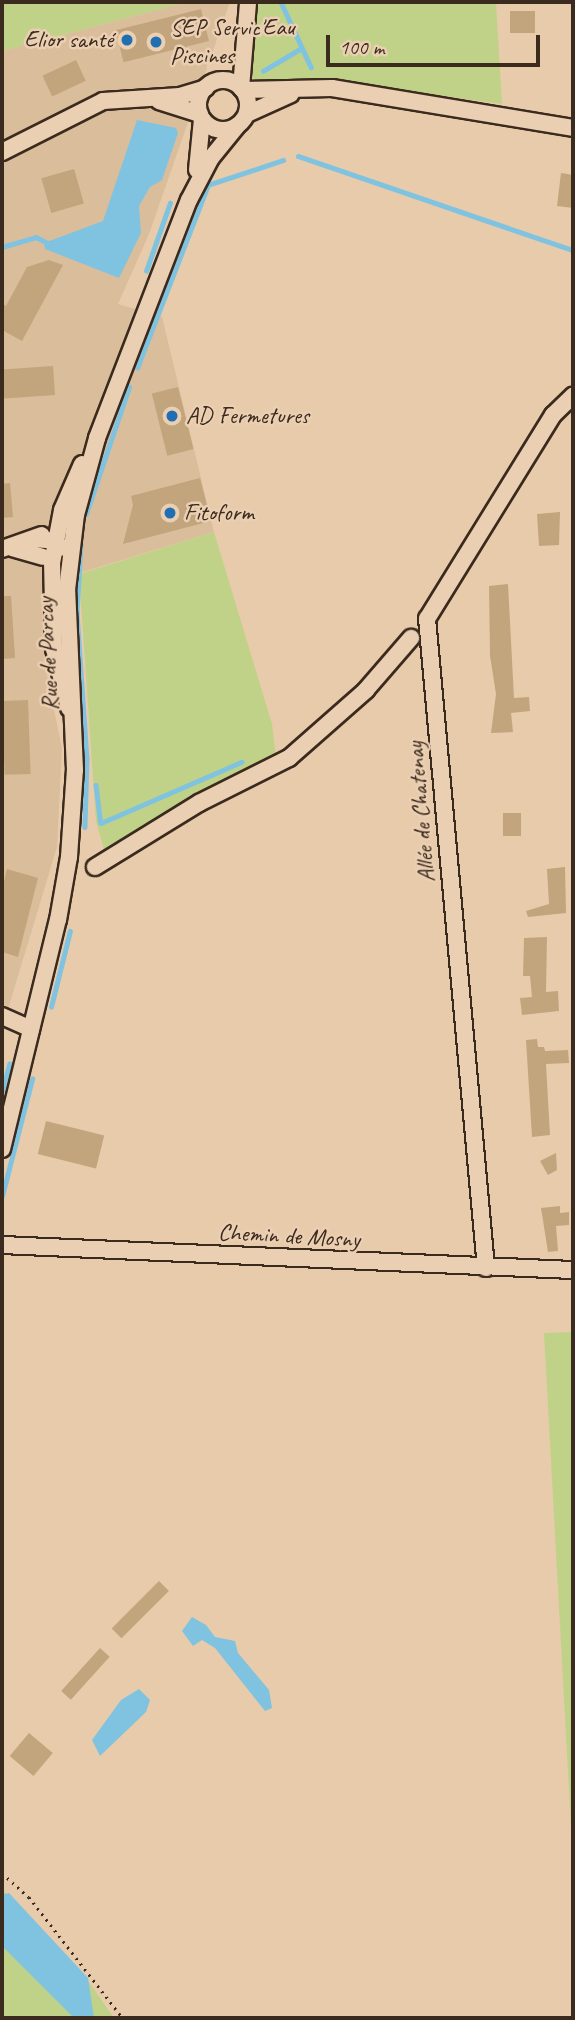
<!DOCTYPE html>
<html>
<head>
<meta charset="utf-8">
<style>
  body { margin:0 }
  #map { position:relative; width:575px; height:2020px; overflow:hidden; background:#e8cbab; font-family:Caveat,sans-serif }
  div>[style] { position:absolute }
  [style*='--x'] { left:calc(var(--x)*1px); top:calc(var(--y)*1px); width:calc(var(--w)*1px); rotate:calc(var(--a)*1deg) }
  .built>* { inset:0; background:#dabd9a }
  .green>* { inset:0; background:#c0d288 }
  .water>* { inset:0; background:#7fc3e0 }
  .stream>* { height:4.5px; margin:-2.25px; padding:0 2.25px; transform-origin:2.25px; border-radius:2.25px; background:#7fc3e0 }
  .building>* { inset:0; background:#c2a57d; transform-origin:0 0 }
  .path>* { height:2.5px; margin-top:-1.25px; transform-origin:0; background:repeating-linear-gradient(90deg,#3b2a1e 0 2px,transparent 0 7px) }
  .roads { filter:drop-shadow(2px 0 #3b2a1e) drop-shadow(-2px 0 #3b2a1e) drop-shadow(0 2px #3b2a1e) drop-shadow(0 -2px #3b2a1e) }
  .minor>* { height:16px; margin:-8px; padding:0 8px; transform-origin:8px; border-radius:8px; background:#ebcfb2 }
  .minor>.ring { margin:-8px; padding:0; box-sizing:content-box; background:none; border:16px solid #ebcfb2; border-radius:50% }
  .dots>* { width:19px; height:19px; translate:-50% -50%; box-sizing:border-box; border:4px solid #ebcfb2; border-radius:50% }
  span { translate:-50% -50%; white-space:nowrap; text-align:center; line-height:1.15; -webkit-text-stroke:5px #ebcfb2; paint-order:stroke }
  .poi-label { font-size:24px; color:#3b2a1e }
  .left { translate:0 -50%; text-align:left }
  .right { translate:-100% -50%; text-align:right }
  .street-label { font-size:24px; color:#3b2a1e }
  .frame { position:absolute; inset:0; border:4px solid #3b2a1e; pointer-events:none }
  .scale { position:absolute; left:326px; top:35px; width:214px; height:32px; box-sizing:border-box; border:4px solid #3b2a1e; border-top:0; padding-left:9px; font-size:21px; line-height:24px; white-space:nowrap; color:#3b2a1e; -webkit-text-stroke:5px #ebcfb2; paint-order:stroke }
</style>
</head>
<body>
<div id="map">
  <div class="built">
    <div style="clip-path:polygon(187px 2px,230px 2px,149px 234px,118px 304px,162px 317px,214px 532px,43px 584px,45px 666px,62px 748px,57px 847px,2px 1029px,2px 51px)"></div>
  </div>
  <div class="green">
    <div style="clip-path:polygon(2px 2px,187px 2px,2px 51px)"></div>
    <div style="clip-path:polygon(258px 2px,496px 2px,502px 104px,322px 79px,257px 84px,249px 72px,249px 59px)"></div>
    <div style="clip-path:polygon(214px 532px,272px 724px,277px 765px,106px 857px,96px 821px,79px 574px)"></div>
    <div style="clip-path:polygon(573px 1332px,573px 1863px,544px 1333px)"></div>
    <div style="clip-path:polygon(2px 1889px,91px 1985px,114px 2018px,2px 2018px)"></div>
  </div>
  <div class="water">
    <div style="clip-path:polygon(137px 120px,176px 128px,178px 133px,162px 180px,150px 187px,139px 206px,141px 233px,119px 278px,45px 249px,44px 243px,103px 221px)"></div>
    <div style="clip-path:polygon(192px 1617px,206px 1625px,215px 1637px,235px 1641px,238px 1653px,269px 1690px,272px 1708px,265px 1711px,215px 1648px,202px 1640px,193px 1646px,182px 1631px)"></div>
    <div style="clip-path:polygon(139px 1689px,150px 1700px,146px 1712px,100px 1756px,92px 1740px,121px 1700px)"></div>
    <div style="clip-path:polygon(9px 1893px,88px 1978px,94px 2018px,74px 2018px,2px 1946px,2px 1895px)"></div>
  </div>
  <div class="stream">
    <div style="--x:281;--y:2;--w:72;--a:65.2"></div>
    <div style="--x:263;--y:71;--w:43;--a:-30.7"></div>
    <div style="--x:298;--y:156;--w:291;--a:18.9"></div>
    <div style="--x:2;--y:247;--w:35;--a:-16"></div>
    <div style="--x:36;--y:237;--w:16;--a:27"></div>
    <div style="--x:146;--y:271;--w:72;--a:-70.6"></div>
    <div style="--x:137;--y:368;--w:196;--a:-68.8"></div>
    <div style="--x:208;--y:185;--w:79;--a:-18.4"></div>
    <div style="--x:86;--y:514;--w:134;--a:-71.3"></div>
    <div style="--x:81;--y:544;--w:69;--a:93.3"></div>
    <div style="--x:77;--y:613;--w:145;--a:86.1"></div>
    <div style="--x:87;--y:758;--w:69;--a:91.7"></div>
    <div style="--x:96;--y:785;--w:38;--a:83"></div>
    <div style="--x:101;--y:823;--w:153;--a:-23.5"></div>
    <div style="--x:51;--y:1007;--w:78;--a:-76"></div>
    <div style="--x:2;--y:1091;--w:28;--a:-75"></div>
    <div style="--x:2;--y:1196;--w:121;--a:-75.6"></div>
  </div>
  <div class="building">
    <div style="left:201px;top:9px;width:33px;height:88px;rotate:76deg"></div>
    <div style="left:510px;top:11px;width:25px;height:22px"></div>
    <div style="left:76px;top:60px;width:23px;height:37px;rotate:65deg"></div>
    <div style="left:74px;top:169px;width:36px;height:34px;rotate:74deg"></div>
    <div style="clip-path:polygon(561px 173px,573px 175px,573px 208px,557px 206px)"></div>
    <div style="clip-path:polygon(49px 260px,63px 265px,22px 341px,2px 330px,2px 303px,6px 306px,27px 267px)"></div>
    <div style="left:53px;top:366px;width:29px;height:51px;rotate:86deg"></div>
    <div style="left:178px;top:387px;width:64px;height:27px;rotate:76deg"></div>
    <div style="clip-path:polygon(200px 478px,211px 521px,123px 544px,133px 505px,131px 496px)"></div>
    <div style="clip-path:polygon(10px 483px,13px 517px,2px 518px,2px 484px)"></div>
    <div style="clip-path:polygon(560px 512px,559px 545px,539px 546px,537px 514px)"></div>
    <div style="clip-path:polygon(508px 584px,514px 698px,529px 697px,530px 711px,511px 713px,513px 732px,491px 733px,496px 694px,490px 656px,489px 586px)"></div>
    <div style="clip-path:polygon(2px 596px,11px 596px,15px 658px,2px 659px)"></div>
    <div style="left:28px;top:700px;width:74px;height:26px;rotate:88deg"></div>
    <div style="left:503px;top:813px;width:18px;height:23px"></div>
    <div style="clip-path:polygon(565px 867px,566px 913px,528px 917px,526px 911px,549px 904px,547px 869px)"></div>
    <div style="clip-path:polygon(7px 869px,38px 878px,18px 957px,2px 952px,2px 890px)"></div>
    <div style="clip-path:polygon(547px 937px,546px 992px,558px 991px,559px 1011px,522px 1015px,520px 998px,532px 997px,530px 976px,523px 976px,524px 938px)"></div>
    <div style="clip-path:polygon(537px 1039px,538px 1047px,544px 1047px,545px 1051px,568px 1050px,569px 1063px,546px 1064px,550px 1135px,532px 1137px,526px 1040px)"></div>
    <div style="left:46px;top:1121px;width:60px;height:34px;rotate:14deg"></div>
    <div style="clip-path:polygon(556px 1153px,557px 1170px,548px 1175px,540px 1161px)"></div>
    <div style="clip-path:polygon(560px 1206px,560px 1213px,569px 1212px,569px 1225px,556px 1226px,558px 1251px,548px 1252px,541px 1208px)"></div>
    <div style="left:159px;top:1581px;width:14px;height:67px;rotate:45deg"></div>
    <div style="left:100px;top:1648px;width:13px;height:58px;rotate:42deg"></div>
    <div style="left:29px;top:1733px;width:31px;height:30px;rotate:40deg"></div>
  </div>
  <div class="path">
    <div style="--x:2;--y:1873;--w:36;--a:42"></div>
    <div style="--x:29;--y:1897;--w:153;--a:52.2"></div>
  </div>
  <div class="roads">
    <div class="minor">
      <div class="ring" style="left:198px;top:80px;width:34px;height:34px"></div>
      <div style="--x:241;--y:88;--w:86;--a:-85.3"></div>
      <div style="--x:243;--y:90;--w:89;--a:-1.3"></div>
      <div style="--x:332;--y:88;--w:244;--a:9.4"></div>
      <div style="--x:159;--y:101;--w:43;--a:17.6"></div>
      <div style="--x:247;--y:114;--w:48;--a:-24.4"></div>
      <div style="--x:2;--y:152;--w:113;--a:-26.8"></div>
      <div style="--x:103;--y:101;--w:77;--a:-3.7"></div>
      <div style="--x:180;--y:96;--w:27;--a:-17"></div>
      <div style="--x:197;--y:170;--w:51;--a:-84.4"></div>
      <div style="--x:34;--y:539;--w:21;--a:5"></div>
      <div style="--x:55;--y:541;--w:9;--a:49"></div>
      <div style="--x:12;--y:548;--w:32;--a:16"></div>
      <div style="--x:2;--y:549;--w:42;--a:-19.3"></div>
      <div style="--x:69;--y:708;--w:61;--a:-104.3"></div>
      <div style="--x:54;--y:649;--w:86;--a:-91.3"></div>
      <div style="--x:52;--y:563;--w:54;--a:-79.3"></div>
      <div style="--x:62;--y:510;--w:50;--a:-66.5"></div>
      <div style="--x:95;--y:867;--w:122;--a:-31.6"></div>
      <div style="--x:199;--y:803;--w:101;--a:-26.6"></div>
      <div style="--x:289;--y:758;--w:103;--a:-41.4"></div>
      <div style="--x:366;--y:690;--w:69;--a:-49.1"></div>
      <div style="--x:2;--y:1016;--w:32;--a:24"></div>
      <div style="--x:2;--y:1149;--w:236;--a:-76.3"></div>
      <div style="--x:58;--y:920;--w:64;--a:-80.1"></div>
      <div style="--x:69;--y:857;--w:87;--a:-86.1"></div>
      <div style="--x:75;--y:770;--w:180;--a:-92.5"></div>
      <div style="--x:67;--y:590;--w:76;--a:-83.2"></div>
      <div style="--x:76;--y:515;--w:80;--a:-74.7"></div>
      <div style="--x:97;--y:438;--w:255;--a:-68.9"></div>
      <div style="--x:189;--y:200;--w:47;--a:-62.4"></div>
      <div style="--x:211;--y:158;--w:41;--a:-50.9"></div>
      <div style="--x:2;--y:1245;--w:572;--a:2.51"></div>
      <div style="--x:486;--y:1268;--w:652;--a:-95.19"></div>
      <div style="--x:427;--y:619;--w:240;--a:-58.3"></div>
      <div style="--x:553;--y:415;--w:28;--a:-44"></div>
    </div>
  </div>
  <div class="dots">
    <div style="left:127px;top:40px;background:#1f6fb2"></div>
    <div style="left:156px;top:42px;background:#1f6fb2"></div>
    <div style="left:172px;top:416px;background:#1f6fb2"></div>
    <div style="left:170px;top:513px;background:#1f6fb2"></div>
  </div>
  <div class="poi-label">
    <span class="left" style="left:170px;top:42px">SEP Servic'Eau<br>Piscines</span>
    <span class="right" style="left:113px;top:40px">Elior santé</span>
    <span class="left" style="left:186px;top:416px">AD Fermetures</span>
    <span class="left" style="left:184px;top:513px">Fitoform</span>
  </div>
  <div class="street-label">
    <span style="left:48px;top:654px;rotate:-93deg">Rue de Parcay</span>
    <span style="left:421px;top:812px;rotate:-95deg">Allée de Chatenay</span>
    <span style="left:289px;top:1236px;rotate:3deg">Chemin de Mosny</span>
  </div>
  <div class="frame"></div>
  <div class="scale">100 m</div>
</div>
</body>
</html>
